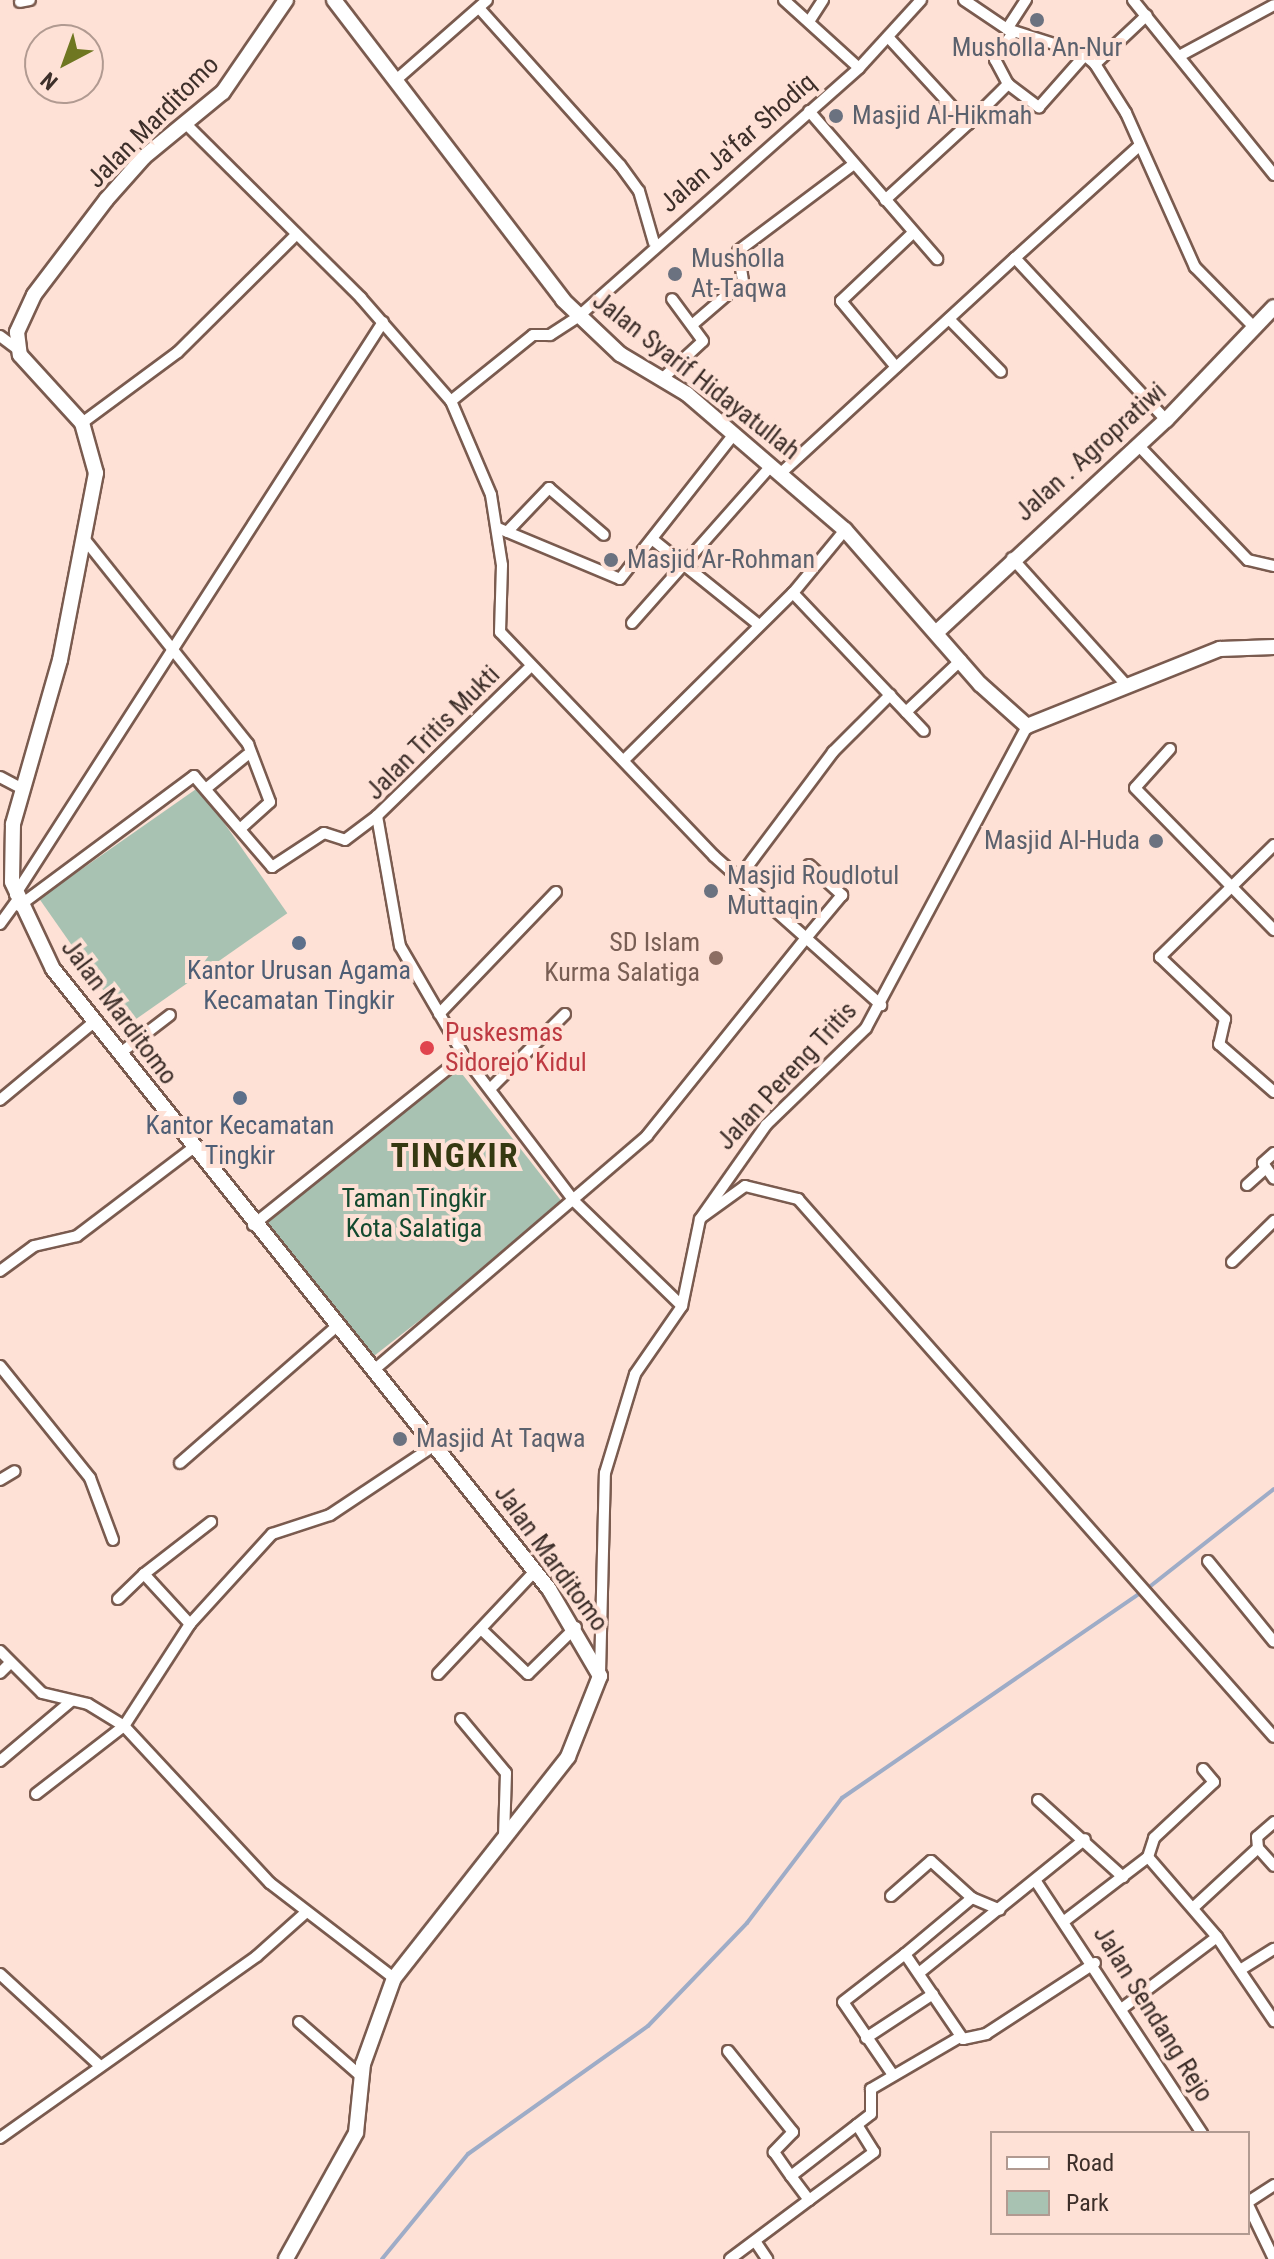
<!DOCTYPE html>
<html>
<head>
<meta charset="utf-8">
<style>
  body { margin:0 }
  #map { position:relative; width:1274px; height:2259px; overflow:hidden; background:#fee1d6; font-family:"Roboto Condensed",sans-serif }
  div>[style] { position:absolute }
  [style*='--x'] { left:calc(var(--x)*1px); top:calc(var(--y)*1px); width:calc(var(--w)*1px); rotate:calc(var(--a)*1deg) }
  .green>* { inset:0; background:#a8c2b2; transform-origin:0 0 }
  .stream>* { height:4px; margin:-2px; padding:0 2px; transform-origin:2px; border-radius:2px; background:#9eacc7 }
  .roads { filter:drop-shadow(2px 0 #7a5b4f) drop-shadow(-2px 0 #7a5b4f) drop-shadow(0 2px #7a5b4f) drop-shadow(0 -2px #7a5b4f) }
  .minor>* { height:10px; margin:-5px; padding:0 5px; transform-origin:5px; border-radius:5px; background:#fff }
  .tertiary>* { height:14px; margin:-7px; padding:0 7px; transform-origin:7px; border-radius:7px; background:#fff }
  .dots>* { width:22px; height:22px; translate:-50% -50%; box-sizing:border-box; border:4px solid #fee1d6; border-radius:50% }
  span { translate:-50% -50%; white-space:nowrap; text-align:center; line-height:1.15; -webkit-text-stroke:8px #fee1d6; paint-order:stroke }
  .worship-label { font-size:26px; color:#5b616d }
  .left { translate:0 -50%; text-align:left }
  .right { translate:-100% -50%; text-align:right }
  .street-label { font-size:26px; color:#3d2f2a }
  .education-label { font-size:26px; color:#785e54 }
  .service-label { font-size:26px; color:#4e5e75 }
  .health-label { font-size:26px; color:#be3a42 }
  .park-label { font-size:26px; color:#144a2f }
  .district-label { font-size:34px; color:#353911; font-weight:700; letter-spacing:2px }
  .legend { position:absolute; left:990px; top:2131px; width:260px; height:104px; box-sizing:border-box; background:#fee1d6; border:2px solid #b19a91; margin:0; padding:10px 14px; list-style:none; font-size:24px; color:#3d2f2a }
  .legend li { display:flex; align-items:center; gap:16px; height:40px }
  .legend b { width:40px; border:2px solid #b19a91 }
  .north { position:absolute; left:24px; top:24px; width:80px; height:80px; box-sizing:border-box; background:#fee1d6; border:2px solid #b19a91; border-radius:50%; rotate:221deg; font-size:22px; font-weight:700; line-height:32px; text-align:center; color:#3d2f2a }
  .north::after { content:''; display:block; margin:auto; width:28px; height:36px; background:#6f7721; clip-path:polygon(50% 0,100% 100%,50% 72%,0 100%) }
</style>
</head>
<body>
<div id="map">
  <div class="green">
    <div style="left:199px;top:787px;width:154px;height:195px;rotate:55deg"></div>
    <div style="left:459px;top:1070px;width:173px;height:248px;rotate:52deg"></div>
  </div>
  <div class="stream">
    <div style="--x:382;--y:2259;--w:136;--a:-50.7"></div>
    <div style="--x:468;--y:2154;--w:221;--a:-35.4"></div>
    <div style="--x:648;--y:2026;--w:143;--a:-46.1"></div>
    <div style="--x:747;--y:1923;--w:157;--a:-52.8"></div>
    <div style="--x:842;--y:1798;--w:371;--a:-34.5"></div>
    <div style="--x:1148;--y:1588;--w:160;--a:-38.2"></div>
  </div>
  <div class="roads">
    <div class="minor">
      <div style="--x:784;--y:0;--w:101;--a:42.2"></div>
      <div style="--x:964;--y:0;--w:52;--a:34"></div>
      <div style="--x:1007;--y:29;--w:79;--a:17.7"></div>
      <div style="--x:1082;--y:53;--w:17;--a:40"></div>
      <div style="--x:1095;--y:64;--w:58;--a:57.7"></div>
      <div style="--x:1126;--y:113;--w:169;--a:65.9"></div>
      <div style="--x:1195;--y:267;--w:84;--a:45.5"></div>
      <div style="--x:1133;--y:0;--w:225;--a:51.1"></div>
      <div style="--x:20;--y:2;--w:10;--a:-11"></div>
      <div style="--x:479;--y:8;--w:211;--a:48.1"></div>
      <div style="--x:620;--y:165;--w:32;--a:54"></div>
      <div style="--x:639;--y:191;--w:54;--a:73.9"></div>
      <div style="--x:810;--y:20;--w:24;--a:-57"></div>
      <div style="--x:1007;--y:29;--w:35;--a:-57"></div>
      <div style="--x:1183;--y:54;--w:103;--a:-28.3"></div>
      <div style="--x:1095;--y:64;--w:71;--a:-43.3"></div>
      <div style="--x:396;--y:80;--w:121;--a:-41.3"></div>
      <div style="--x:1008;--y:84;--w:39;--a:37"></div>
      <div style="--x:1039;--y:107;--w:69;--a:-48.5"></div>
      <div style="--x:809;--y:111;--w:196;--a:49.1"></div>
      <div style="--x:185;--y:123;--w:248;--a:44.8"></div>
      <div style="--x:361;--y:298;--w:137;--a:48.9"></div>
      <div style="--x:451;--y:401;--w:102;--a:66.9"></div>
      <div style="--x:491;--y:495;--w:71;--a:81.1"></div>
      <div style="--x:502;--y:565;--w:67;--a:91.7"></div>
      <div style="--x:500;--y:632;--w:310;--a:46.3"></div>
      <div style="--x:714;--y:856;--w:123;--a:41.7"></div>
      <div style="--x:806;--y:938;--w:254;--a:128.8"></div>
      <div style="--x:647;--y:1136;--w:360;--a:139.4"></div>
      <div style="--x:968;--y:124;--w:57;--a:-45"></div>
      <div style="--x:1008;--y:84;--w:27;--a:-118"></div>
      <div style="--x:995;--y:60;--w:33;--a:-57"></div>
      <div style="--x:885;--y:200;--w:113;--a:-42.5"></div>
      <div style="--x:968;--y:124;--w:117;--a:-132.6"></div>
      <div style="--x:1015;--y:258;--w:166;--a:-42.1"></div>
      <div style="--x:949;--y:319;--w:74;--a:45.5"></div>
      <div style="--x:692;--y:325;--w:67;--a:-40.8"></div>
      <div style="--x:743;--y:281;--w:30;--a:-99"></div>
      <div style="--x:738;--y:251;--w:145;--a:-36.9"></div>
      <div style="--x:0;--y:336;--w:20;--a:37"></div>
      <div style="--x:896;--y:367;--w:86;--a:-129.8"></div>
      <div style="--x:841;--y:301;--w:99;--a:-43.4"></div>
      <div style="--x:663;--y:378;--w:54;--a:-42.8"></div>
      <div style="--x:703;--y:341;--w:52;--a:-126.4"></div>
      <div style="--x:451;--y:401;--w:105;--a:-38.8"></div>
      <div style="--x:533;--y:335;--w:17;--a:0"></div>
      <div style="--x:550;--y:335;--w:35;--a:-33"></div>
      <div style="--x:579;--y:316;--w:374;--a:-41.5"></div>
      <div style="--x:859;--y:68;--w:92;--a:-47.6"></div>
      <div style="--x:82;--y:423;--w:119;--a:-36.5"></div>
      <div style="--x:178;--y:352;--w:166;--a:-44.8"></div>
      <div style="--x:1138;--y:445;--w:159;--a:46.3"></div>
      <div style="--x:1248;--y:560;--w:27;--a:13"></div>
      <div style="--x:781;--y:473;--w:318;--a:-42.6"></div>
      <div style="--x:1015;--y:258;--w:221;--a:47"></div>
      <div style="--x:498;--y:528;--w:132;--a:22.7"></div>
      <div style="--x:620;--y:579;--w:184;--a:-51.8"></div>
      <div style="--x:507;--y:532;--w:61;--a:-46.3"></div>
      <div style="--x:549;--y:488;--w:72;--a:40.5"></div>
      <div style="--x:652;--y:539;--w:137;--a:38.8"></div>
      <div style="--x:86;--y:541;--w:260;--a:51.4"></div>
      <div style="--x:248;--y:744;--w:62;--a:69.2"></div>
      <div style="--x:270;--y:802;--w:40;--a:138"></div>
      <div style="--x:1012;--y:558;--w:173;--a:48"></div>
      <div style="--x:793;--y:593;--w:190;--a:46.5"></div>
      <div style="--x:632;--y:623;--w:210;--a:-48.5"></div>
      <div style="--x:528;--y:669;--w:211;--a:135.8"></div>
      <div style="--x:377;--y:816;--w:132;--a:80"></div>
      <div style="--x:400;--y:946;--w:127;--a:59.8"></div>
      <div style="--x:464;--y:1056;--w:183;--a:52.8"></div>
      <div style="--x:575;--y:1202;--w:149;--a:44.2"></div>
      <div style="--x:906;--y:712;--w:76;--a:-43.4"></div>
      <div style="--x:1170;--y:749;--w:52;--a:131.9"></div>
      <div style="--x:1135;--y:788;--w:199;--a:45.6"></div>
      <div style="--x:624;--y:760;--w:238;--a:-44.7"></div>
      <div style="--x:793;--y:593;--w:82;--a:-50.5"></div>
      <div style="--x:0;--y:777;--w:26;--a:28"></div>
      <div style="--x:208;--y:787;--w:50;--a:-39.4"></div>
      <div style="--x:1274;--y:845;--w:160;--a:135.5"></div>
      <div style="--x:1160;--y:957;--w:90;--a:43.6"></div>
      <div style="--x:1225;--y:1019;--w:26;--a:103"></div>
      <div style="--x:1219;--y:1044;--w:73;--a:41.1"></div>
      <div style="--x:809;--y:865;--w:45;--a:42.3"></div>
      <div style="--x:842;--y:895;--w:56;--a:129.9"></div>
      <div style="--x:806;--y:938;--w:101;--a:41.8"></div>
      <div style="--x:738;--y:879;--w:159;--a:-53.2"></div>
      <div style="--x:833;--y:752;--w:81;--a:-45"></div>
      <div style="--x:15;--y:895;--w:681;--a:-57.29"></div>
      <div style="--x:19;--y:906;--w:218;--a:-36.6"></div>
      <div style="--x:194;--y:776;--w:120;--a:49.4"></div>
      <div style="--x:272;--y:867;--w:62;--a:-33.2"></div>
      <div style="--x:324;--y:833;--w:22;--a:18"></div>
      <div style="--x:345;--y:840;--w:40;--a:-37"></div>
      <div style="--x:0;--y:924;--w:29;--a:-54"></div>
      <div style="--x:439;--y:1014;--w:169;--a:-46.2"></div>
      <div style="--x:119;--y:1054;--w:64;--a:-37.4"></div>
      <div style="--x:490;--y:1089;--w:106;--a:-45"></div>
      <div style="--x:0;--y:1100;--w:122;--a:-39.7"></div>
      <div style="--x:1274;--y:1153;--w:15;--a:138"></div>
      <div style="--x:1263;--y:1163;--w:19;--a:55"></div>
      <div style="--x:1247;--y:1185;--w:24;--a:-42"></div>
      <div style="--x:702;--y:1217;--w:53;--a:-35.8"></div>
      <div style="--x:745;--y:1186;--w:55;--a:13.8"></div>
      <div style="--x:798;--y:1199;--w:718;--a:48.5"></div>
      <div style="--x:253;--y:1225;--w:270;--a:-38.7"></div>
      <div style="--x:1232;--y:1262;--w:59;--a:-44.3"></div>
      <div style="--x:0;--y:1271;--w:42;--a:-36.3"></div>
      <div style="--x:34;--y:1246;--w:44;--a:-13.1"></div>
      <div style="--x:77;--y:1236;--w:146;--a:-37.2"></div>
      <div style="--x:0;--y:1366;--w:144;--a:51.2"></div>
      <div style="--x:90;--y:1478;--w:66;--a:69.6"></div>
      <div style="--x:180;--y:1463;--w:206;--a:-41.1"></div>
      <div style="--x:0;--y:1480;--w:17;--a:-31"></div>
      <div style="--x:1208;--y:1561;--w:104;--a:50.8"></div>
      <div style="--x:144;--y:1574;--w:85;--a:-37.8"></div>
      <div style="--x:118;--y:1599;--w:36;--a:-44"></div>
      <div style="--x:144;--y:1574;--w:68;--a:47.4"></div>
      <div style="--x:481;--y:1629;--w:65;--a:43.8"></div>
      <div style="--x:528;--y:1674;--w:67;--a:-44.4"></div>
      <div style="--x:0;--y:1651;--w:59;--a:45"></div>
      <div style="--x:42;--y:1693;--w:47;--a:13.4"></div>
      <div style="--x:88;--y:1704;--w:42;--a:31.4"></div>
      <div style="--x:124;--y:1726;--w:214;--a:47.1"></div>
      <div style="--x:270;--y:1883;--w:156;--a:37.5"></div>
      <div style="--x:0;--y:1673;--w:14;--a:-45"></div>
      <div style="--x:438;--y:1674;--w:141;--a:-46.7"></div>
      <div style="--x:600;--y:1674;--w:201;--a:-88.6"></div>
      <div style="--x:605;--y:1473;--w:103;--a:-73.1"></div>
      <div style="--x:635;--y:1374;--w:83;--a:-55.3"></div>
      <div style="--x:682;--y:1306;--w:89;--a:-78.3"></div>
      <div style="--x:700;--y:1219;--w:115;--a:-54.9"></div>
      <div style="--x:766;--y:1125;--w:139;--a:-44.1"></div>
      <div style="--x:866;--y:1028;--w:342;--a:-61.9"></div>
      <div style="--x:461;--y:1719;--w:70;--a:50.2"></div>
      <div style="--x:506;--y:1773;--w:65;--a:91.8"></div>
      <div style="--x:0;--y:1761;--w:92;--a:-40.1"></div>
      <div style="--x:36;--y:1794;--w:111;--a:-37.7"></div>
      <div style="--x:124;--y:1726;--w:121;--a:-57.1"></div>
      <div style="--x:190;--y:1624;--w:122;--a:-47.7"></div>
      <div style="--x:272;--y:1534;--w:61;--a:-18.1"></div>
      <div style="--x:330;--y:1515;--w:126;--a:-33.7"></div>
      <div style="--x:1038;--y:1800;--w:115;--a:42.2"></div>
      <div style="--x:1258;--y:1848;--w:11;--a:-95"></div>
      <div style="--x:1257;--y:1837;--w:23;--a:-41"></div>
      <div style="--x:1148;--y:1857;--w:20;--a:-72"></div>
      <div style="--x:1154;--y:1838;--w:82;--a:-43"></div>
      <div style="--x:1214;--y:1782;--w:17;--a:-130"></div>
      <div style="--x:1037;--y:1883;--w:300;--a:56.6"></div>
      <div style="--x:891;--y:1896;--w:53;--a:-41.2"></div>
      <div style="--x:931;--y:1861;--w:55;--a:42.1"></div>
      <div style="--x:972;--y:1898;--w:30;--a:23"></div>
      <div style="--x:972;--y:1898;--w:87;--a:140.1"></div>
      <div style="--x:905;--y:1954;--w:103;--a:55.7"></div>
      <div style="--x:963;--y:2039;--w:24;--a:-12"></div>
      <div style="--x:986;--y:2034;--w:130;--a:-33.1"></div>
      <div style="--x:1194;--y:1907;--w:87;--a:-42.7"></div>
      <div style="--x:1258;--y:1848;--w:24;--a:48"></div>
      <div style="--x:1067;--y:1919;--w:102;--a:-37.4"></div>
      <div style="--x:1148;--y:1857;--w:106;--a:49.2"></div>
      <div style="--x:1217;--y:1937;--w:102;--a:55.8"></div>
      <div style="--x:1240;--y:1970;--w:40;--a:-32"></div>
      <div style="--x:919;--y:1973;--w:213;--a:-38.9"></div>
      <div style="--x:0;--y:1974;--w:133;--a:42.6"></div>
      <div style="--x:1124;--y:2007;--w:116;--a:-37"></div>
      <div style="--x:299;--y:2022;--w:82;--a:41.1"></div>
      <div style="--x:866;--y:2038;--w:80;--a:-33.3"></div>
      <div style="--x:728;--y:2051;--w:104;--a:51.3"></div>
      <div style="--x:793;--y:2132;--w:28;--a:134"></div>
      <div style="--x:774;--y:2152;--w:29;--a:55"></div>
      <div style="--x:893;--y:2075;--w:88;--a:-124.4"></div>
      <div style="--x:843;--y:2002;--w:78;--a:-37.7"></div>
      <div style="--x:0;--y:2138;--w:315;--a:-35.3"></div>
      <div style="--x:257;--y:1956;--w:63;--a:-41.8"></div>
      <div style="--x:809;--y:2200;--w:81;--a:-36.4"></div>
      <div style="--x:874;--y:2152;--w:32;--a:-122"></div>
      <div style="--x:1248;--y:2202;--w:31;--a:-33"></div>
      <div style="--x:1248;--y:2205;--w:60;--a:64.3"></div>
      <div style="--x:755;--y:2241;--w:22;--a:56"></div>
      <div style="--x:730;--y:2259;--w:99;--a:-36.8"></div>
      <div style="--x:809;--y:2200;--w:30;--a:-127"></div>
      <div style="--x:791;--y:2176;--w:101;--a:-37.8"></div>
      <div style="--x:871;--y:2114;--w:25;--a:-90"></div>
      <div style="--x:871;--y:2089;--w:103;--a:-30.3"></div>
    </div>
    <div class="tertiary">
      <div style="--x:286;--y:0;--w:112;--a:124.4"></div>
      <div style="--x:223;--y:92;--w:102;--a:140.6"></div>
      <div style="--x:144;--y:157;--w:57;--a:131.5"></div>
      <div style="--x:106;--y:200;--w:119;--a:127.2"></div>
      <div style="--x:34;--y:295;--w:41;--a:114.7"></div>
      <div style="--x:17;--y:332;--w:23;--a:83"></div>
      <div style="--x:20;--y:355;--w:92;--a:47.6"></div>
      <div style="--x:82;--y:423;--w:52;--a:74.4"></div>
      <div style="--x:96;--y:473;--w:190;--a:100.9"></div>
      <div style="--x:60;--y:660;--w:171;--a:106"></div>
      <div style="--x:13;--y:824;--w:58;--a:91"></div>
      <div style="--x:12;--y:882;--w:96;--a:64.8"></div>
      <div style="--x:53;--y:969;--w:794;--a:51.34"></div>
      <div style="--x:549;--y:1589;--w:101;--a:59.6"></div>
      <div style="--x:600;--y:1676;--w:87;--a:111.6"></div>
      <div style="--x:568;--y:1757;--w:281;--a:128.2"></div>
      <div style="--x:394;--y:1978;--w:91;--a:109.8"></div>
      <div style="--x:363;--y:2064;--w:69;--a:95.8"></div>
      <div style="--x:356;--y:2133;--w:144;--a:119.1"></div>
      <div style="--x:334;--y:0;--w:377;--a:52.6"></div>
      <div style="--x:563;--y:300;--w:79;--a:43.5"></div>
      <div style="--x:620;--y:354;--w:78;--a:30.8"></div>
      <div style="--x:687;--y:394;--w:208;--a:40.7"></div>
      <div style="--x:845;--y:530;--w:205;--a:48.8"></div>
      <div style="--x:980;--y:684;--w:63;--a:41.8"></div>
      <div style="--x:1027;--y:726;--w:208;--a:-21.8"></div>
      <div style="--x:1220;--y:649;--w:54;--a:-2.1"></div>
      <div style="--x:938;--y:631;--w:311;--a:-42.8"></div>
      <div style="--x:1166;--y:420;--w:156;--a:-46.3"></div>
    </div>
  </div>
  <div class="dots">
    <div style="left:1037px;top:20px;background:#6b7280"></div>
    <div style="left:836px;top:116px;background:#6b7280"></div>
    <div style="left:675px;top:274px;background:#6b7280"></div>
    <div style="left:611px;top:560px;background:#6b7280"></div>
    <div style="left:1156px;top:841px;background:#6b7280"></div>
    <div style="left:711px;top:891px;background:#6b7280"></div>
    <div style="left:299px;top:943px;background:#5c6f8a"></div>
    <div style="left:716px;top:958px;background:#8d6e63"></div>
    <div style="left:427px;top:1048px;background:#e0444e"></div>
    <div style="left:240px;top:1098px;background:#5c6f8a"></div>
    <div style="left:400px;top:1439px;background:#6b7280"></div>
  </div>
  <div class="worship-label">
    <span style="left:1037px;top:48px">Musholla An-Nur</span>
    <span class="left" style="left:852px;top:116px">Masjid Al-Hikmah</span>
    <span class="left" style="left:691px;top:274px">Musholla<br>At-Taqwa</span>
    <span class="left" style="left:627px;top:560px">Masjid Ar-Rohman</span>
    <span class="right" style="left:1140px;top:841px">Masjid Al-Huda</span>
    <span class="left" style="left:727px;top:891px">Masjid Roudlotul<br>Muttaqin</span>
    <span class="left" style="left:416px;top:1439px">Masjid At Taqwa</span>
  </div>
  <div class="street-label">
    <span style="left:153px;top:122px;rotate:-45deg">Jalan Marditomo</span>
    <span style="left:738px;top:143px;rotate:-41deg">Jalan Ja'far Shodiq</span>
    <span style="left:696px;top:376px;rotate:38deg">Jalan Syarif Hidayatullah</span>
    <span style="left:1091px;top:452px;rotate:-42deg">Jalan . Agropratiwi</span>
    <span style="left:433px;top:733px;rotate:-45deg">Jalan Tritis Mukti</span>
    <span style="left:119px;top:1012px;rotate:53deg">Jalan Marditomo</span>
    <span style="left:787px;top:1076px;rotate:-47deg">Jalan Pereng Tritis</span>
    <span style="left:551px;top:1558px;rotate:54deg">Jalan Marditomo</span>
    <span style="left:1153px;top:2014px;rotate:58deg">Jalan Sendang Rejo</span>
  </div>
  <div class="education-label">
    <span class="right" style="left:700px;top:958px">SD Islam<br>Kurma Salatiga</span>
  </div>
  <div class="service-label">
    <span style="left:299px;top:986px">Kantor Urusan Agama<br>Kecamatan Tingkir</span>
    <span style="left:240px;top:1141px">Kantor Kecamatan<br>Tingkir</span>
  </div>
  <div class="health-label">
    <span class="left" style="left:445px;top:1048px">Puskesmas<br>Sidorejo Kidul</span>
  </div>
  <div class="park-label">
    <span style="left:414px;top:1214px">Taman Tingkir<br>Kota Salatiga</span>
  </div>
  <div class="district-label">
    <span style="left:455px;top:1156px">TINGKIR</span>
  </div>
  <ul class="legend">
  <li><b style="height:10px;background:#fff"></b>Road</li>
  <li><b style="height:22px;background:#a8c2b2"></b>Park</li>
  </ul>
  <div class="north">N</div>
</div>
</body>
</html>
